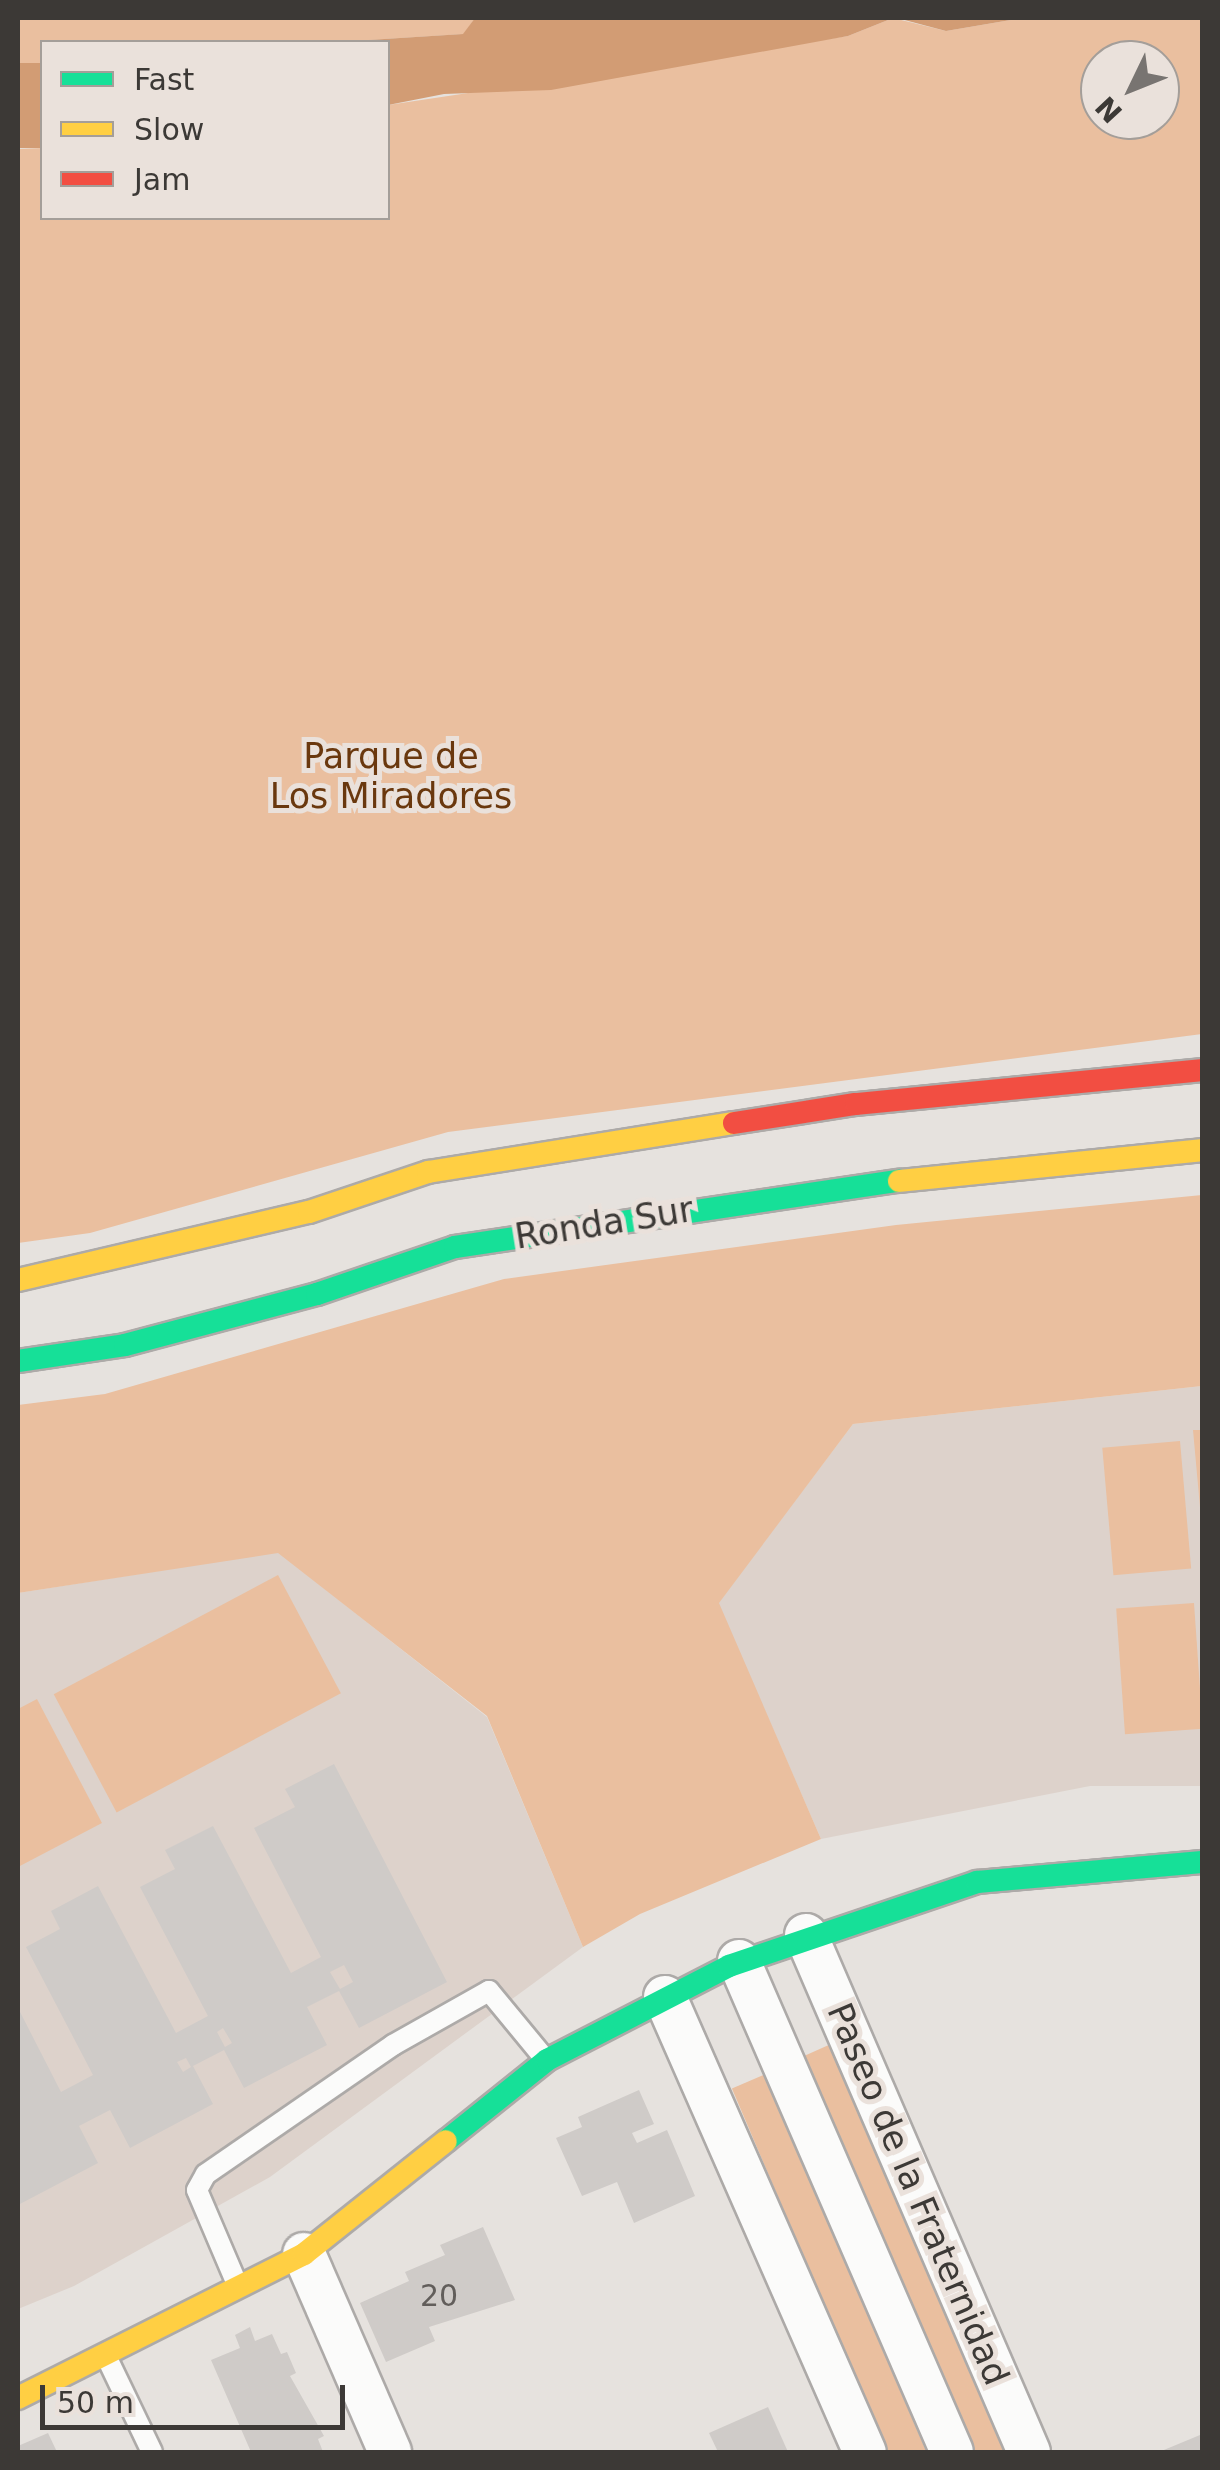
<!DOCTYPE html>
<html>
<head>
<meta charset="utf-8">
<style>
  body { margin:0 }
  #map { position:relative; width:1220px; height:2470px; overflow:hidden; background:#e6e2de; font-family:"DejaVu Sans",sans-serif }
  div>[style] { position:absolute }
  [style*='--x'] { left:calc(var(--x)*1px); top:calc(var(--y)*1px); width:calc(var(--w)*1px); rotate:calc(var(--a)*1deg) }
  .built>* { inset:0; background:#ddd2cb }
  .green>* { inset:0; background:#eabf9f; transform-origin:0 0 }
  .water>* { inset:0; background:#d29c74; transform-origin:0 0 }
  .building>* { inset:0; background:#cfcbc8 }
  .roads { filter:drop-shadow(2px 0 #adaaa8) drop-shadow(-2px 0 #adaaa8) drop-shadow(0 2px #adaaa8) drop-shadow(0 -2px #adaaa8) }
  .lane>* { height:20px; margin:-10px; padding:0 10px; transform-origin:10px; border-radius:10px; background:#fbfbfa }
  .street>* { height:42px; margin:-21px; padding:0 21px; transform-origin:21px; border-radius:21px; background:#fbfbfa }
  .fast>* { height:22px; margin:-11px; padding:0 11px; transform-origin:11px; border-radius:11px; background:#16e098 }
  .slow>* { height:22px; margin:-11px; padding:0 11px; transform-origin:11px; border-radius:11px; background:#ffcf43 }
  .jam>* { height:22px; margin:-11px; padding:0 11px; transform-origin:11px; border-radius:11px; background:#f24e42 }
  span { translate:-50% -50%; white-space:nowrap; text-align:center; line-height:1.15; -webkit-text-stroke:10px #eae1db; paint-order:stroke }
  .number-label { font-size:30px; color:#625e5b }
  .number-label span { -webkit-text-stroke-width:0 }
  .park-label { font-size:35px; color:#6a380e }
  .street-label { font-size:35px; color:#3c3936 }
  .frame { position:absolute; inset:0; border:20px solid #3c3936; pointer-events:none }
  .legend { position:absolute; left:40px; top:40px; width:350px; height:180px; box-sizing:border-box; background:#eae1db; border:2px solid #a49e99; margin:0; padding:12px 18px; list-style:none; font-size:30px; color:#3c3936 }
  .legend li { display:flex; align-items:center; gap:20px; height:50px }
  .legend b { width:50px; border:2px solid #a49e99 }
  .north { position:absolute; left:1080px; top:40px; width:100px; height:100px; box-sizing:border-box; background:#eae1db; border:2px solid #a49e99; border-radius:50%; rotate:227deg; font-size:28px; font-weight:700; line-height:40px; text-align:center; color:#3c3936 }
  .north::after { content:''; display:block; margin:auto; width:35px; height:45px; background:#787471; clip-path:polygon(50% 0,100% 100%,50% 72%,0 100%) }
  .scale { position:absolute; left:40px; top:2385px; width:305px; height:45px; box-sizing:border-box; border:5px solid #3c3936; border-top:0; padding-left:12px; font-size:30px; line-height:35px; white-space:nowrap; color:#3c3936; -webkit-text-stroke:8px #eae1db; paint-order:stroke }
</style>
</head>
<body>
<div id="map">
  <div class="built">
    <div style="clip-path:polygon(1202px 1386px,1202px 1786px,1090px 1786px,821px 1839px,718px 1603px,853px 1424px)"></div>
    <div style="clip-path:polygon(278px 1552px,487px 1717px,583px 1947px,270px 2177px,74px 2286px,18px 2309px,18px 1593px)"></div>
  </div>
  <div class="green">
    <div style="clip-path:polygon(18px 18px,475px 18px,464px 34px,337px 42px,42px 42px,42px 63px,18px 65px)"></div>
    <div style="clip-path:polygon(evenodd,893px 18px,946px 31px,1023px 18px,1202px 18px,1202px 1034px,448px 1132px,90px 1233px,18px 1243px,18px 149px,42px 148px,42px 218px,388px 218px,388px 105px,848px 36px,893px 18px,1100px 60px,1160px 60px,1160px 120px,1100px 120px,1100px 60px)"></div>
    <div style="clip-path:polygon(1202px 1195px,1202px 1386px,853px 1424px,719px 1603px,821px 1839px,640px 1914px,583px 1947px,487px 1716px,278px 1553px,18px 1593px,18px 1405px,105px 1394px,504px 1279px,896px 1225px)"></div>
    <div style="clip-path:polygon(1193px 1430px,1202px 1430px,1202px 1529px)"></div>
    <div style="left:1180px;top:1441px;width:128px;height:78px;rotate:85deg"></div>
    <div style="left:278px;top:1575px;width:134px;height:254px;rotate:62deg"></div>
    <div style="left:1194px;top:1603px;width:126px;height:78px;rotate:86deg"></div>
    <div style="clip-path:polygon(37px 1699px,102px 1823px,18px 1867px,18px 1709px)"></div>
    <div style="left:831px;top:2044px;width:446px;height:40px;rotate:66deg"></div>
    <div style="left:766px;top:2074px;width:412px;height:37px;rotate:67deg"></div>
  </div>
  <div class="water">
    <div style="clip-path:polygon(475px 18px,893px 18px,848px 36px,551px 90px,444px 94px,388px 105px,388px 42px,337px 42px,463px 34px)"></div>
    <div style="clip-path:polygon(897px 18px,1023px 18px,946px 31px)"></div>
    <div style="left:42px;top:63px;width:85px;height:24px;rotate:90deg"></div>
  </div>
  <div class="building">
    <div style="clip-path:polygon(evenodd,334px 1764px,447px 1982px,359px 2028px,339px 1991px,307px 2007px,327px 2045px,244px 2088px,224px 2050px,193px 2066px,213px 2104px,130px 2148px,110px 2110px,79px 2126px,98px 2163px,18px 2205px,18px 2008px,61px 2092px,93px 2075px,26px 1947px,60px 1929px,51px 1911px,98px 1886px,176px 2033px,208px 2016px,140px 1887px,175px 1869px,165px 1850px,213px 1826px,291px 1973px,321px 1957px,254px 1828px,295px 1807px,285px 1789px,334px 1764px,344px 1965px,353px 1982px,340px 1989px,330px 1972px,344px 1965px,334px 1764px,223px 2028px,232px 2043px,225px 2047px,217px 2032px,223px 2028px,334px 1764px,186px 2058px,191px 2067px,183px 2072px,177px 2062px,186px 2058px)"></div>
    <div style="clip-path:polygon(639px 2090px,654px 2124px,632px 2133px,637px 2143px,667px 2130px,695px 2196px,634px 2223px,617px 2182px,582px 2196px,556px 2138px,582px 2127px,578px 2117px)"></div>
    <div style="clip-path:polygon(483px 2227px,515px 2300px,429px 2327px,435px 2341px,386px 2362px,360px 2303px,409px 2281px,405px 2272px,445px 2255px,440px 2245px)"></div>
    <div style="clip-path:polygon(250px 2327px,255px 2341px,272px 2334px,281px 2354px,287px 2352px,296px 2373px,290px 2376px,324px 2436px,318px 2439px,323px 2452px,251px 2452px,211px 2360px,240px 2348px,235px 2335px)"></div>
    <div style="clip-path:polygon(768px 2407px,788px 2452px,718px 2452px,709px 2433px)"></div>
    <div style="clip-path:polygon(48px 2433px,57px 2452px,18px 2452px,18px 2446px)"></div>
    <div style="clip-path:polygon(1200px 2435px,1202px 2452px,1159px 2452px)"></div>
  </div>
  <div class="roads">
    <div class="lane">
      <div style="--x:237;--y:2284;--w:102;--a:-113.1"></div>
      <div style="--x:197;--y:2190;--w:18;--a:-61"></div>
      <div style="--x:206;--y:2174;--w:227;--a:-34.6"></div>
      <div style="--x:393;--y:2045;--w:110;--a:-29.4"></div>
      <div style="--x:489;--y:1991;--w:88;--a:50.5"></div>
      <div style="--x:107;--y:2358;--w:104;--a:64.4"></div>
    </div>
    <div class="street">
      <div style="--x:806;--y:1935;--w:563;--a:66.67"></div>
      <div style="--x:739;--y:1961;--w:535;--a:66.55"></div>
      <div style="--x:665;--y:1997;--w:497;--a:66.3"></div>
      <div style="--x:304;--y:2254;--w:216;--a:66.5"></div>
    </div>
    <div class="fast">
      <div style="--x:18;--y:1361;--w:108;--a:-8.5"></div>
      <div style="--x:125;--y:1345;--w:199;--a:-14.9"></div>
      <div style="--x:317;--y:1294;--w:146;--a:-18.8"></div>
      <div style="--x:455;--y:1247;--w:449;--a:-8.5"></div>
      <div style="--x:446;--y:2141;--w:129;--a:-38.7"></div>
      <div style="--x:547;--y:2060;--w:205;--a:-27.3"></div>
      <div style="--x:729;--y:1966;--w:262;--a:-18.7"></div>
      <div style="--x:977;--y:1882;--w:226;--a:-5.1"></div>
    </div>
    <div class="slow">
      <div style="--x:899;--y:1181;--w:305;--a:-5.8"></div>
      <div style="--x:18;--y:1280;--w:299;--a:-13.2"></div>
      <div style="--x:309;--y:1212;--w:126;--a:-18.6"></div>
      <div style="--x:428;--y:1172;--w:310;--a:-9.1"></div>
      <div style="--x:18;--y:2398;--w:320;--a:-26.7"></div>
      <div style="--x:304;--y:2254;--w:181;--a:-38.5"></div>
    </div>
    <div class="jam">
      <div style="--x:734;--y:1123;--w:123;--a:-8.9"></div>
      <div style="--x:856;--y:1104;--w:348;--a:-5.6"></div>
    </div>
  </div>
  <div class="number-label">
    <span style="left:439px;top:2296px">20</span>
  </div>
  <div class="park-label">
    <span style="left:391px;top:776px">Parque de<br>Los Miradores</span>
  </div>
  <div class="street-label">
    <span style="left:604px;top:1223px;rotate:-9deg">Ronda Sur</span>
    <span style="left:918px;top:2194px;rotate:67deg">Paseo de la Fraternidad</span>
  </div>
  <div class="frame"></div>
  <ul class="legend">
  <li><b style="height:12px;background:#16e098"></b>Fast</li>
  <li><b style="height:12px;background:#ffcf43"></b>Slow</li>
  <li><b style="height:12px;background:#f24e42"></b>Jam</li>
  </ul>
  <div class="north">N</div>
  <div class="scale">50 m</div>
</div>
</body>
</html>
